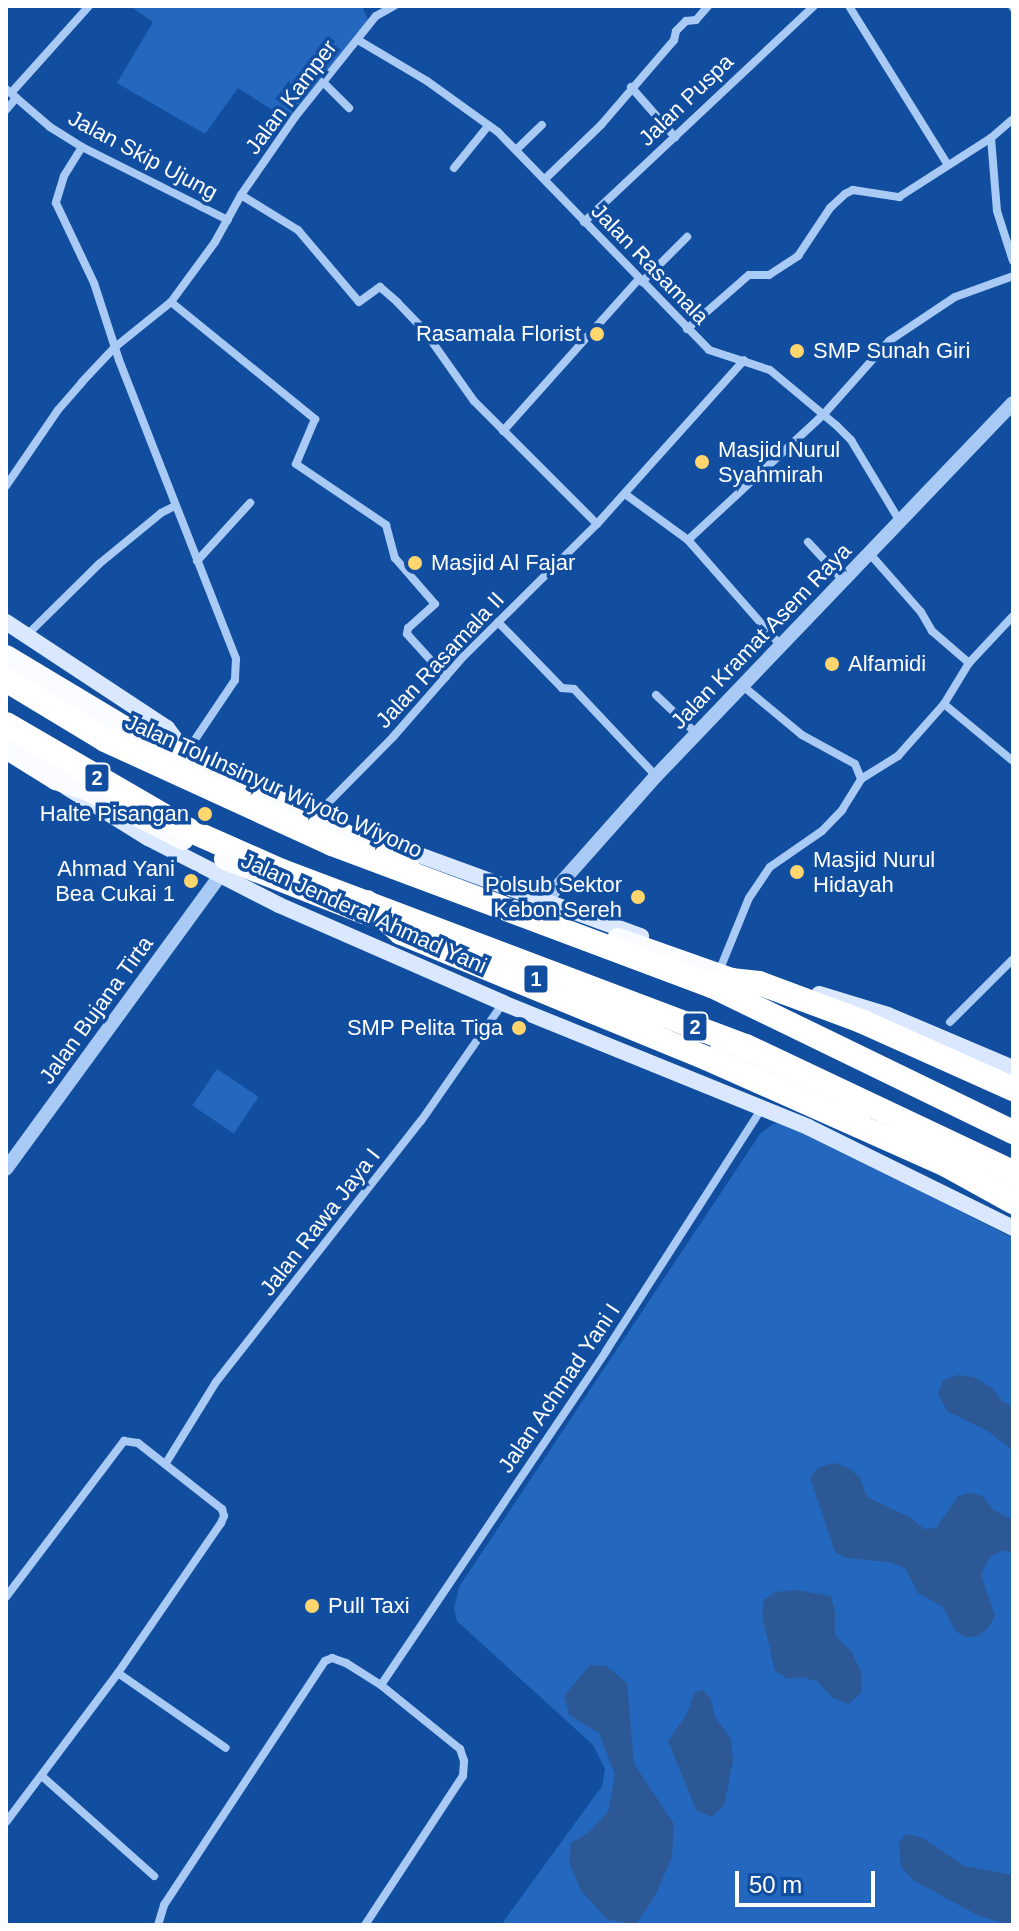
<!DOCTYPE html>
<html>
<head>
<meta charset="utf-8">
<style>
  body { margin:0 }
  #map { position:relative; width:1019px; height:1931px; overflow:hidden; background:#114ea0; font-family:Arial,sans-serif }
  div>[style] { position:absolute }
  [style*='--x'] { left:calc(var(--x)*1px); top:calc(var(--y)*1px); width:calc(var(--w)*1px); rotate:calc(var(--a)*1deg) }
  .green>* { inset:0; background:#2367be; transform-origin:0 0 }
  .water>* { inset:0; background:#2c5895 }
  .minor>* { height:8px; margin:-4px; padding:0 4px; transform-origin:4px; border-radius:4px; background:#a9caf5 }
  .tertiary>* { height:14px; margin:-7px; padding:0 7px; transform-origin:7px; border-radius:7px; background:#a9caf5 }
  .secondary>* { height:16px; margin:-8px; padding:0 8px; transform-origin:8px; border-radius:8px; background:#d9e8fe }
  .trunk>* { height:22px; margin:-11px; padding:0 11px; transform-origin:11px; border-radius:11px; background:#fbfcff }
  .motorway>* { height:24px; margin:-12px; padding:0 12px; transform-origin:12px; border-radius:12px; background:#fff }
  .motorway-bridge>* { height:24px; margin:-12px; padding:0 12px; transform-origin:12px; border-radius:12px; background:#fff }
  .dots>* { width:22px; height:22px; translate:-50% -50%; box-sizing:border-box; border:4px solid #114ea0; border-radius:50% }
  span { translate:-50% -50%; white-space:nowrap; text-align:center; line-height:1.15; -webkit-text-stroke:7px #114ea0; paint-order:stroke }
  .shield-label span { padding:2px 6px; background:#114ea0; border:2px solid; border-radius:6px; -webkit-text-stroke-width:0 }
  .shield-label { font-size:20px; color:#fff; font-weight:700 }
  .street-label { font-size:22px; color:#fff }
  .poi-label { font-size:22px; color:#fff }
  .right { translate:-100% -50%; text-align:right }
  .left { translate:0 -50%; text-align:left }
  .frame { position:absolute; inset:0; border:8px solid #fff; pointer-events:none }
  .scale { position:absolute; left:735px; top:1871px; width:140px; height:36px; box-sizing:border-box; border:4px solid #fff; border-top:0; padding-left:10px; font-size:24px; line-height:28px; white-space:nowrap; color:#fff; -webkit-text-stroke:6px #114ea0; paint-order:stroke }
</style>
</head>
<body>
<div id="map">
  <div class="green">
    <div style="clip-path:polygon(130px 6px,362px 6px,368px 20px,288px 120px,238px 88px,205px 134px,117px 83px,153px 22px)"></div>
    <div style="left:217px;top:1069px;width:50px;height:44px;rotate:34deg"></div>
    <div style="clip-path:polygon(784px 1122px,1013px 1238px,1013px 1925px,507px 1925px,503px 1922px,602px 1786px,605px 1769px,593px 1745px,457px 1621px,454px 1609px,459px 1587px,760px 1134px,773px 1124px)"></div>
  </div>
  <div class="water">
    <div style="clip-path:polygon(958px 1375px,974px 1377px,993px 1389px,1002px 1401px,1013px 1408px,1013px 1451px,988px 1431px,947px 1411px,938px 1394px,943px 1380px)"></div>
    <div style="clip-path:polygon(834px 1463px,849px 1468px,860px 1478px,867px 1497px,911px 1518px,924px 1529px,936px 1528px,958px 1496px,970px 1493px,982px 1496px,994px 1510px,1013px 1520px,1013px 1552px,1001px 1551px,990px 1557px,981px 1575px,995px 1616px,988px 1628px,978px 1636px,964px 1637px,955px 1630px,943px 1607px,918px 1593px,905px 1568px,889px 1562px,846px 1558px,835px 1552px,810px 1478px,819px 1467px)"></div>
    <div style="clip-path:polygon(796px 1590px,831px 1596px,835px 1612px,835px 1635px,852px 1652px,862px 1674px,861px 1693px,849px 1704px,833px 1698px,817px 1681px,801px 1677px,788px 1679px,775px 1671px,762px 1615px,764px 1600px,776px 1592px)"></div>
    <div style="clip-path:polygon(590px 1665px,606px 1666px,627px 1683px,634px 1764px,674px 1824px,672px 1857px,656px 1894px,636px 1925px,607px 1919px,581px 1891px,569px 1862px,571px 1843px,589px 1832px,608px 1812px,615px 1775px,599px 1733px,569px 1715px,564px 1696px)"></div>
    <div style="clip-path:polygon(703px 1690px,711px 1699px,715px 1717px,731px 1739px,733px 1761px,724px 1806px,711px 1817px,696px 1810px,668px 1741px,687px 1714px,694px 1693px)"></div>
    <div style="clip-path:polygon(906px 1834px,923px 1838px,964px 1866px,1013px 1875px,1013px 1925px,979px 1916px,913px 1880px,901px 1867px,899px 1843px)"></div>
  </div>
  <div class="minor">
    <div style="--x:849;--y:6;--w:187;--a:58.1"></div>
    <div style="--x:1012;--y:6;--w:2;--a:63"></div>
    <div style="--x:358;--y:40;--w:80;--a:30.7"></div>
    <div style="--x:427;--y:81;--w:87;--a:35.7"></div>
    <div style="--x:498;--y:132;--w:303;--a:45.9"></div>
    <div style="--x:709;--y:350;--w:64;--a:18.2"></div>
    <div style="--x:770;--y:370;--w:87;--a:39.9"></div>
    <div style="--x:837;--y:426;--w:20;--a:45"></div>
    <div style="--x:851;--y:440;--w:93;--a:59"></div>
    <div style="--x:323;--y:82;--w:37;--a:45"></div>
    <div style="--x:631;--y:87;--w:67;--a:48.7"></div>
    <div style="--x:6;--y:89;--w:58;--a:40.8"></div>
    <div style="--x:50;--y:127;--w:38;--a:32"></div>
    <div style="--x:82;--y:147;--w:163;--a:26.6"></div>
    <div style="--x:11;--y:93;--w:117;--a:-48.1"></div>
    <div style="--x:6;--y:110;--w:16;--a:-50"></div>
    <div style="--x:991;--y:138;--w:73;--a:85.3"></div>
    <div style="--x:997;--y:211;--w:52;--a:72.3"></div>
    <div style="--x:82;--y:147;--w:34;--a:122"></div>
    <div style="--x:64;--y:176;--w:28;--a:107"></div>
    <div style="--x:56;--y:203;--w:89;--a:64.6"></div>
    <div style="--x:94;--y:283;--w:81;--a:72"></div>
    <div style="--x:119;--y:360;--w:321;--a:68.6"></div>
    <div style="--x:236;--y:659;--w:21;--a:93"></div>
    <div style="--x:235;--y:680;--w:88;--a:123.9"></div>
    <div style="--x:516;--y:150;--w:36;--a:-44"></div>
    <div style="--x:454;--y:168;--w:55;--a:-50.9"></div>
    <div style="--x:545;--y:179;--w:78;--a:-44"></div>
    <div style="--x:601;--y:125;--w:112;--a:-49.3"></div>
    <div style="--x:674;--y:40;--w:9;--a:-77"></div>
    <div style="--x:676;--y:31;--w:14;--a:-45"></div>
    <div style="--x:686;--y:21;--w:10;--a:-6"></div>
    <div style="--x:696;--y:20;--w:18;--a:-49"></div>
    <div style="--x:241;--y:195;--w:67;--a:31.6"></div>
    <div style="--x:298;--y:230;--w:94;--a:49.7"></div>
    <div style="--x:359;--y:302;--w:26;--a:-36"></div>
    <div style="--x:380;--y:287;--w:23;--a:41"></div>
    <div style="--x:397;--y:302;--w:37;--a:46"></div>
    <div style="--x:423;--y:329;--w:88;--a:54.7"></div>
    <div style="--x:474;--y:401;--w:174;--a:45"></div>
    <div style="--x:584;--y:222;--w:316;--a:-43.2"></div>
    <div style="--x:642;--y:282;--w:64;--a:-45"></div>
    <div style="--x:171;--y:302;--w:186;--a:39.1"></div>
    <div style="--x:315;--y:419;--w:49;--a:112.9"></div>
    <div style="--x:296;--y:464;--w:109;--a:34.1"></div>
    <div style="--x:386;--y:525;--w:34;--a:75"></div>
    <div style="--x:395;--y:558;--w:61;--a:49"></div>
    <div style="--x:435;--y:604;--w:36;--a:138"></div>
    <div style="--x:408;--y:628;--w:6;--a:99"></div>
    <div style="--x:407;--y:634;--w:58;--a:47.8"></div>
    <div style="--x:687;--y:329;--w:82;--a:-41.1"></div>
    <div style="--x:749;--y:275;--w:20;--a:0"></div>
    <div style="--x:769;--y:275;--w:35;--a:-33"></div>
    <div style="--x:798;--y:256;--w:58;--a:-56.3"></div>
    <div style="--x:830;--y:208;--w:21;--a:-43"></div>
    <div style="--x:845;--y:194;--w:9;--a:-27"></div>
    <div style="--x:853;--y:190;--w:47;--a:8.7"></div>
    <div style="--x:899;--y:197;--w:109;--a:-32.7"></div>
    <div style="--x:991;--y:138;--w:29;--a:-41"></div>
    <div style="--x:503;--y:431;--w:204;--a:-48.2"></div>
    <div style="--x:6;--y:486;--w:92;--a:-55.6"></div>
    <div style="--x:58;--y:410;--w:37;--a:-49"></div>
    <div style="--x:82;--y:382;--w:47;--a:-46.7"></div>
    <div style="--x:114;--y:348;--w:73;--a:-38.9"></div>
    <div style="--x:171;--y:302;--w:74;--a:-53.7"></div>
    <div style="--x:215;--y:242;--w:54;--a:-61"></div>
    <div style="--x:241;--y:195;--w:95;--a:-55.3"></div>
    <div style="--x:295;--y:117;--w:129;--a:-51.3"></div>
    <div style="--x:376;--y:16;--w:21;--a:-29"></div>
    <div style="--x:625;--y:494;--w:78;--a:36.1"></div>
    <div style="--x:688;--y:540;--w:141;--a:48.7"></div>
    <div style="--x:688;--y:540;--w:185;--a:-42.8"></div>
    <div style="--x:824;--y:414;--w:98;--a:-48.3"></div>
    <div style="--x:889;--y:341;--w:79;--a:-33.7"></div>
    <div style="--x:955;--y:297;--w:62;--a:-19.9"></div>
    <div style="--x:808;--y:542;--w:53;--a:47.3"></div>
    <div style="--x:870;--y:554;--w:77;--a:48.7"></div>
    <div style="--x:921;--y:612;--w:22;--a:60"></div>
    <div style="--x:932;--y:631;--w:49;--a:40.9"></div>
    <div style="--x:197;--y:561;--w:79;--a:-47.6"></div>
    <div style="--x:498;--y:622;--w:92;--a:45.9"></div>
    <div style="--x:562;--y:688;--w:12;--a:5"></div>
    <div style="--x:574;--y:689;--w:120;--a:46.7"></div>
    <div style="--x:27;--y:635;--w:101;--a:-44.6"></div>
    <div style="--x:99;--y:564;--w:80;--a:-39.4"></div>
    <div style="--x:161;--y:513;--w:16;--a:-27"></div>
    <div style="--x:744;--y:687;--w:75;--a:39.6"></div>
    <div style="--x:802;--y:735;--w:60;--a:28.7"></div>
    <div style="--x:855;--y:764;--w:16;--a:68"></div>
    <div style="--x:656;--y:695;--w:57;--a:43.6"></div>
    <div style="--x:944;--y:704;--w:89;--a:39.6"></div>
    <div style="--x:861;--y:779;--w:44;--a:-31.9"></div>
    <div style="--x:898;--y:756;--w:69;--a:-48.5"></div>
    <div style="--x:944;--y:704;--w:48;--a:-58.6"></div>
    <div style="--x:969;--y:663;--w:64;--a:-46.9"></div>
    <div style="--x:312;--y:813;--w:19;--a:-32"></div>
    <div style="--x:328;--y:803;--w:93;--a:-45.4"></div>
    <div style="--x:393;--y:737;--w:108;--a:-48.8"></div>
    <div style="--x:464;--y:656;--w:187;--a:-44.8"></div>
    <div style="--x:597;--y:524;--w:220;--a:-48.1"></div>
    <div style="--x:722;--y:964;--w:71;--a:-67.8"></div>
    <div style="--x:749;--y:898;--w:37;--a:-56"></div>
    <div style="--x:770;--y:867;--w:63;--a:-34.7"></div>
    <div style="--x:822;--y:831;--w:29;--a:-46"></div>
    <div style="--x:842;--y:810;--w:36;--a:-58"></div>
    <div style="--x:950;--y:1022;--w:89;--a:-45"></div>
    <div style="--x:166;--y:1463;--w:95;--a:-58.3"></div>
    <div style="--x:216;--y:1382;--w:332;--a:-51.9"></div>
    <div style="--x:421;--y:1121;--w:144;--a:-55.2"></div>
    <div style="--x:6;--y:1597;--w:196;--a:-52.9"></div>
    <div style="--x:124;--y:1441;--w:14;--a:8"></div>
    <div style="--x:138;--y:1443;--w:107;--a:38.2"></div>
    <div style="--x:222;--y:1509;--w:7;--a:74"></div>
    <div style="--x:224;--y:1516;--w:8;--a:113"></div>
    <div style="--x:221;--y:1523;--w:182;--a:124.5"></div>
    <div style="--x:118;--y:1673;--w:186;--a:126.9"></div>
    <div style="--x:118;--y:1673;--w:131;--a:34.8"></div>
    <div style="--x:43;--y:1777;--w:149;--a:41.7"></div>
    <div style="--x:158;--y:1925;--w:21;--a:-73"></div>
    <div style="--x:164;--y:1905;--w:292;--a:-56.6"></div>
    <div style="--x:325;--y:1661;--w:8;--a:-23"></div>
    <div style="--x:332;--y:1658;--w:15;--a:20"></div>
    <div style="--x:346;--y:1663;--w:41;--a:32.2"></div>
    <div style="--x:365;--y:1925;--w:178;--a:-56.7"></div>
    <div style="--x:463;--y:1776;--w:15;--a:-86"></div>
    <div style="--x:464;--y:1761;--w:13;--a:-108"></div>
    <div style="--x:460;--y:1749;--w:102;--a:-141"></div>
    <div style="--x:381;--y:1685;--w:403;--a:-56"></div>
    <div style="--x:606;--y:1351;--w:289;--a:-57.3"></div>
  </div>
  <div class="tertiary">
    <div style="--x:544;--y:902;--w:169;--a:-48.4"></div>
    <div style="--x:656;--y:776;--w:516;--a:-46.26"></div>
    <div style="--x:6;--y:1169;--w:361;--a:-53.9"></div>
  </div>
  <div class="secondary">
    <div style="--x:6;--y:622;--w:193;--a:33.4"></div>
    <div style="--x:167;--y:728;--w:36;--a:53"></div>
    <div style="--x:66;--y:787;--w:97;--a:31.9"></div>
    <div style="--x:148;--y:838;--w:147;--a:27.1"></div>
    <div style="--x:279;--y:905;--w:244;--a:23.6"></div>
    <div style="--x:503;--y:1003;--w:329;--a:22.1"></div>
    <div style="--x:808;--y:1127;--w:229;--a:26.2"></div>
    <div style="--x:385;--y:851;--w:26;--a:2"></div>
    <div style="--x:411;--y:852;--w:245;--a:20.1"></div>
    <div style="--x:819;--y:994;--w:72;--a:16.9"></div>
    <div style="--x:888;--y:1015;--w:136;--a:23"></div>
  </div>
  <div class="trunk">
    <div style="--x:6;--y:656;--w:171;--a:30.9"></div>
    <div style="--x:153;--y:744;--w:38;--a:20"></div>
    <div style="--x:189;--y:757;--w:245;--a:26.5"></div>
    <div style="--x:6;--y:748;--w:59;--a:31.8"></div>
    <div style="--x:56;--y:779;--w:34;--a:19"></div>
    <div style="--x:88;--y:790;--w:107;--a:27.3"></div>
    <div style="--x:225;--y:859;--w:157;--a:21.3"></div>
    <div style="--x:618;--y:939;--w:129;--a:19.4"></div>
    <div style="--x:720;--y:1052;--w:154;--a:23.4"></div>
    <div style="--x:968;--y:1164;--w:51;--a:28.1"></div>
  </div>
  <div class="motorway">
    <div style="--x:6;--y:680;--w:116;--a:31.2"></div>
    <div style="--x:105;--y:740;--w:250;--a:24.6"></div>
    <div style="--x:332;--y:844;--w:406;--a:20.5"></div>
    <div style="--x:712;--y:986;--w:335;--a:25.9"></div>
    <div style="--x:6;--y:724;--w:211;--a:30.1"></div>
    <div style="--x:189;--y:830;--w:102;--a:23.8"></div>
    <div style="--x:282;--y:871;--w:496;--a:20.7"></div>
    <div style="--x:746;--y:1046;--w:295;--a:25.3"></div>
  </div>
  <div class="motorway-bridge">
    <div style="--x:367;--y:902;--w:46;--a:42.4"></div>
    <div style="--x:401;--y:933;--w:330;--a:22.3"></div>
    <div style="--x:706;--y:1058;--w:263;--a:24"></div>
    <div style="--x:946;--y:1165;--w:77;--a:28.9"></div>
    <div style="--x:712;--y:986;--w:20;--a:-18"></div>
    <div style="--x:731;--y:980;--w:28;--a:6"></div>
    <div style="--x:759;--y:983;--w:109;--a:20.4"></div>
    <div style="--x:861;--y:1021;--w:167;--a:24.1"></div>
  </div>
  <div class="dots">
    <div style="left:597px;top:334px;background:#ffd66d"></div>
    <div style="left:797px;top:351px;background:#ffd66d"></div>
    <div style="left:702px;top:462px;background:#ffd66d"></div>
    <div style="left:415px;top:563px;background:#ffd66d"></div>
    <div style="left:832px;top:664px;background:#ffd66d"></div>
    <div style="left:205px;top:814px;background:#ffd66d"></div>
    <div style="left:797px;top:872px;background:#ffd66d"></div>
    <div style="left:191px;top:881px;background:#ffd66d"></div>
    <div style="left:638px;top:897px;background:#ffd66d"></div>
    <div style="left:519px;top:1028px;background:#ffd66d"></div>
    <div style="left:312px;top:1606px;background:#ffd66d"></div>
  </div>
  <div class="shield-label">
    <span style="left:97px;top:778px">2</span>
    <span style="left:536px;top:979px">1</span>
    <span style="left:695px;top:1027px">2</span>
  </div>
  <div class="street-label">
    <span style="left:291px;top:97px;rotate:-53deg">Jalan Kamper</span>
    <span style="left:686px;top:100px;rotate:-44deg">Jalan Puspa</span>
    <span style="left:143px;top:155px;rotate:28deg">Jalan Skip Ujung</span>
    <span style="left:650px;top:264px;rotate:46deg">Jalan Rasamala</span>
    <span style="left:761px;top:636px;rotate:-46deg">Jalan Kramat Asem Raya</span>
    <span style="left:440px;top:660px;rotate:-47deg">Jalan Rasamala II</span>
    <span style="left:274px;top:786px;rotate:24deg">Jalan Tol Insinyur Wiyoto Wiyono</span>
    <span style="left:364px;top:913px;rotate:24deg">Jalan Jenderal Ahmad Yani</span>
    <span style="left:96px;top:1010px;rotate:-54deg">Jalan Bujana Tirta</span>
    <span style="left:320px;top:1222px;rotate:-52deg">Jalan Rawa Jaya I</span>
    <span style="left:559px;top:1388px;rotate:-56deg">Jalan Achmad Yani I</span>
  </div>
  <div class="poi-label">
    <span class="right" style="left:581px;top:334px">Rasamala Florist</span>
    <span class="left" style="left:813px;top:351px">SMP Sunah Giri</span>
    <span class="left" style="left:718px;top:462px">Masjid Nurul<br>Syahmirah</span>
    <span class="left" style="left:431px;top:563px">Masjid Al Fajar</span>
    <span class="left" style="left:848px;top:664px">Alfamidi</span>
    <span class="right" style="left:189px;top:814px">Halte Pisangan</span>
    <span class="left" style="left:813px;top:872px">Masjid Nurul<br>Hidayah</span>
    <span class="right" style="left:175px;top:881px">Ahmad Yani<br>Bea Cukai 1</span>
    <span class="right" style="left:622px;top:897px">Polsub Sektor<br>Kebon Sereh</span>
    <span class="right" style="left:503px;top:1028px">SMP Pelita Tiga</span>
    <span class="left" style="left:328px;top:1606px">Pull Taxi</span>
  </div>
  <div class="frame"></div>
  <div class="scale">50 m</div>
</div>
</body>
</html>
